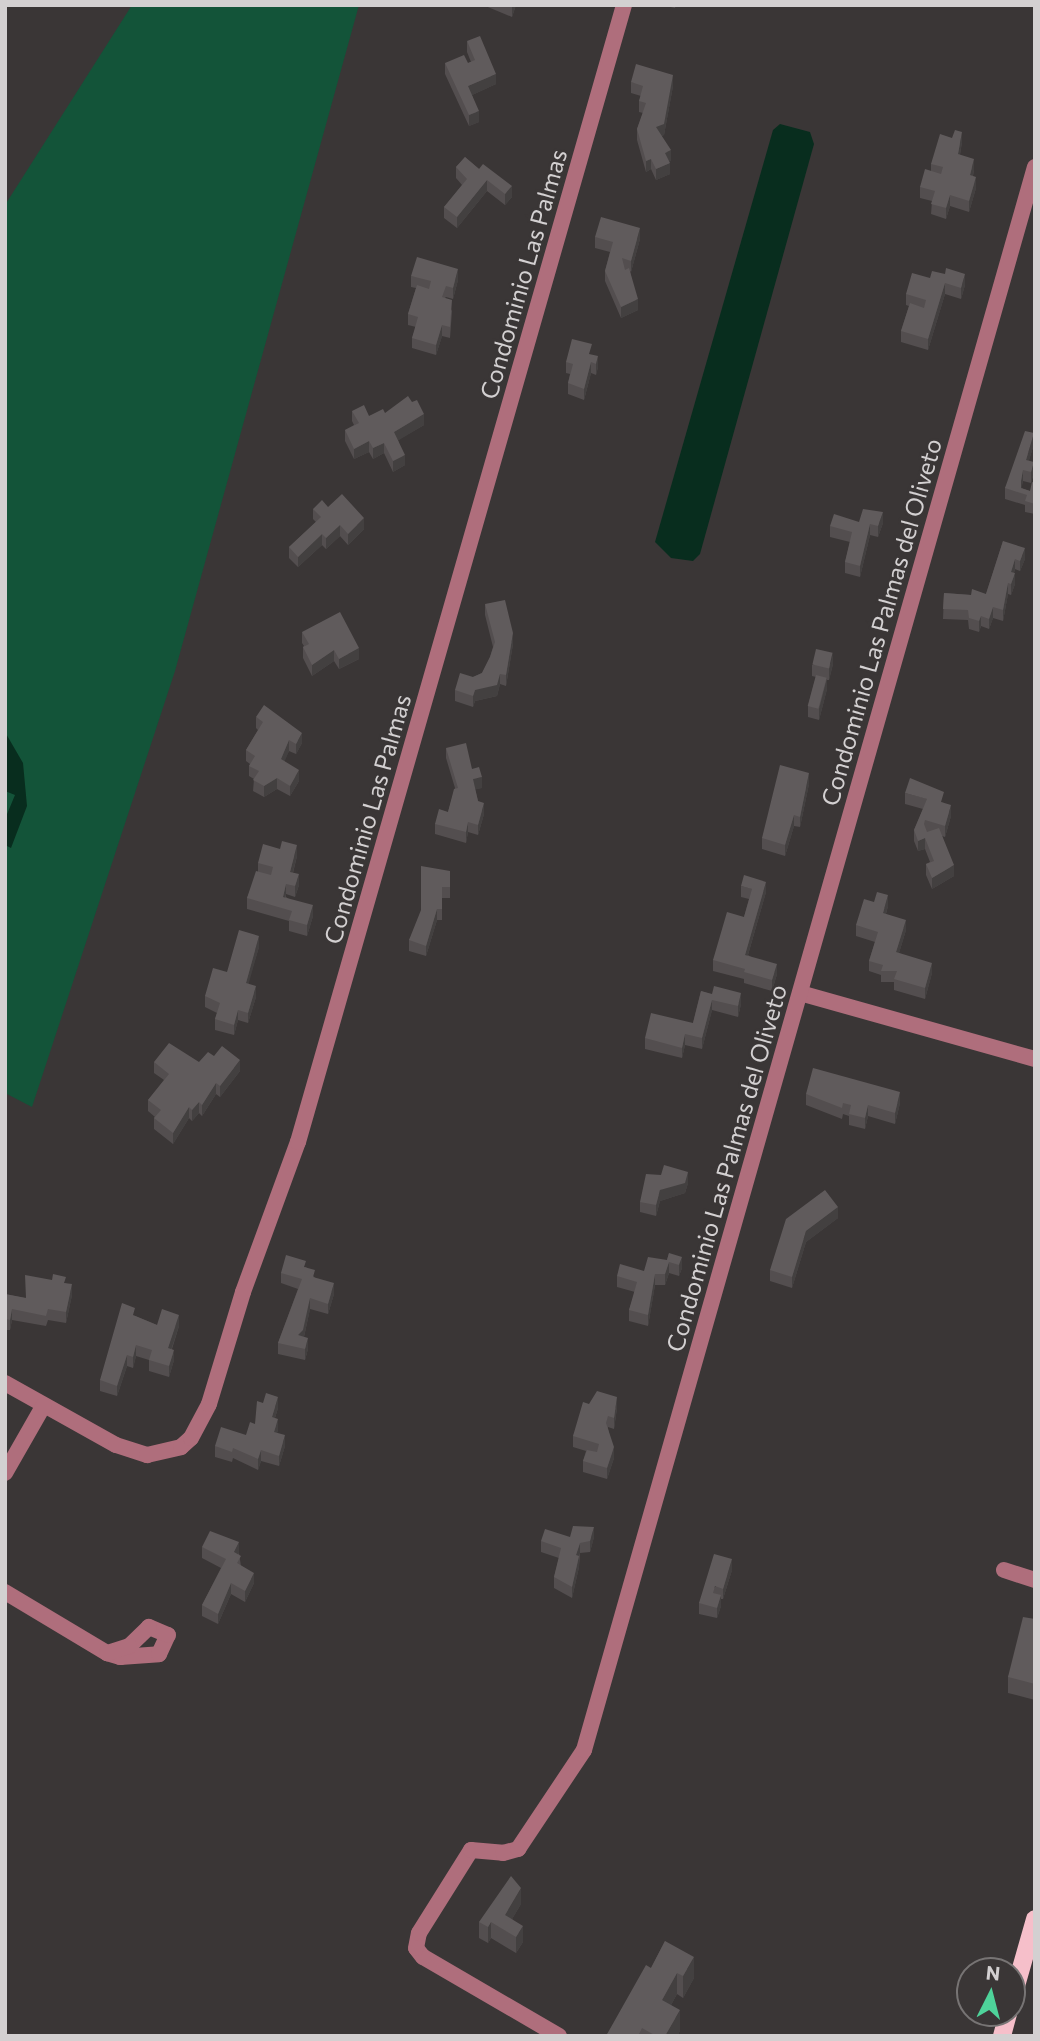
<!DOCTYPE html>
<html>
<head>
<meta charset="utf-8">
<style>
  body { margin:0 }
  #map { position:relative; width:1040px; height:2041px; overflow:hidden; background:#3a3636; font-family:Commissioner,sans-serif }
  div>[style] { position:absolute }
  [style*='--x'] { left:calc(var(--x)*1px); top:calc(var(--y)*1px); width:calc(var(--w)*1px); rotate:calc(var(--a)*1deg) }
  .green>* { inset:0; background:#135439 }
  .water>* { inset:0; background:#082d1e }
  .minor>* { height:16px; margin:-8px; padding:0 8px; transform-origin:8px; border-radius:8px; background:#af6e7c }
  .major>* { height:18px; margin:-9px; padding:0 9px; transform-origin:9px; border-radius:9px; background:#f6bfca }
  .wall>* { inset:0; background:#534e4f }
  .shaded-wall>* { inset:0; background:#434040 }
  .building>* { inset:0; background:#605b5c; transform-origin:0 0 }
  span { translate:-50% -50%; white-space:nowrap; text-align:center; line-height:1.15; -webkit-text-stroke:5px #3a3636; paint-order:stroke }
  .street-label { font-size:24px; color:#d3d0d1 }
  .frame { position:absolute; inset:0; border:7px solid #d3d0d1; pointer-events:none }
  .north { position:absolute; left:956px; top:1957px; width:70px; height:70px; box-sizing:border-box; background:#3a3636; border:2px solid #777474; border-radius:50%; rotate:6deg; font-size:19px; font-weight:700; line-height:28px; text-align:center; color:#d3d0d1 }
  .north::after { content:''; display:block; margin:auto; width:24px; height:32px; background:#4ed39a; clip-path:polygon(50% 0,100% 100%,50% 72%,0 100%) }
</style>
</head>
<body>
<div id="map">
  <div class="green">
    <div style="clip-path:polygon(132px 5px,359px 5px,175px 671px,32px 1107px,5px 1093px,5px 205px)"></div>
  </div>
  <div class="water">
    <div style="clip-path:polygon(780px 124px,810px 132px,814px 144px,700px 554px,693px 561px,671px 558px,655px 542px,773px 130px)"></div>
    <div style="clip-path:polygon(5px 732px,23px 763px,27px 806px,11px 848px,5px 845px,5px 819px,15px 795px,5px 791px)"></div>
  </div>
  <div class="minor">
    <div style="--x:800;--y:993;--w:244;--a:15.7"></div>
    <div style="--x:5;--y:1383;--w:127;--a:29.2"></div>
    <div style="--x:116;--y:1445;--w:33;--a:18"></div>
    <div style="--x:147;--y:1455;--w:35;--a:-13"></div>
    <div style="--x:181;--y:1447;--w:13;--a:-42"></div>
    <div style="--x:191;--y:1438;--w:38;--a:-62"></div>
    <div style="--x:209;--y:1404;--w:117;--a:-73.1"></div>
    <div style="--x:243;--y:1292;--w:160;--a:-69.9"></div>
    <div style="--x:298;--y:1142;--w:1183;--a:-74"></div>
    <div style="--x:5;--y:1473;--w:78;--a:-60.2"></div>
    <div style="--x:1004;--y:1570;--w:33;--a:18"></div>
    <div style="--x:5;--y:1592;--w:119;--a:30.9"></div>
    <div style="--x:107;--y:1653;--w:14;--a:17"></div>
    <div style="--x:120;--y:1657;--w:39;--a:-4"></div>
    <div style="--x:159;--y:1654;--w:21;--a:-65"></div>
    <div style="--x:168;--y:1635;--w:21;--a:-157"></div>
    <div style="--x:149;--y:1627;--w:28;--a:136"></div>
    <div style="--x:129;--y:1646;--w:23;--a:162"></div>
    <div style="--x:559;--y:2036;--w:157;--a:-149.8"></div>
    <div style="--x:423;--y:1957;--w:11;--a:-128"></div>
    <div style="--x:416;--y:1948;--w:15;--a:-79"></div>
    <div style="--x:419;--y:1933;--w:98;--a:-57.9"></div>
    <div style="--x:471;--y:1850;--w:32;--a:5"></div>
    <div style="--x:503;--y:1853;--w:16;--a:-15"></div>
    <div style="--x:518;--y:1849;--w:119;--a:-56.3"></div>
    <div style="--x:584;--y:1750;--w:1646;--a:-74.1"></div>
  </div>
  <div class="major">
    <div style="--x:1012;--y:2000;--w:84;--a:-74.1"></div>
    <div style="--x:1002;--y:2036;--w:24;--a:-75"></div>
  </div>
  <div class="wall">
    <div style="clip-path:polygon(483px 5px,516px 5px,512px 17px)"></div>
    <div style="clip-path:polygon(662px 5px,676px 5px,675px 8px)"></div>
    <div style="clip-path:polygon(467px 41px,496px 84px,472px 95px,479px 122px,469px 126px,445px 74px,445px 63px,468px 63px,471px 62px,467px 52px)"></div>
    <div style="clip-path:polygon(631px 82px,673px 86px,664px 135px,661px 136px,671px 161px,669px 161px,670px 174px,656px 180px,651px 169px,646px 172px,637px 140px,637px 129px,643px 113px,639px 112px,639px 101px,641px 96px,631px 93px)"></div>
    <div style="clip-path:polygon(962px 142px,960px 155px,974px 170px,973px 176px,976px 188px,969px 212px,950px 206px,946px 219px,931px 214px,932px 201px,920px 198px,920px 187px,931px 171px,931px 164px)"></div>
    <div style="clip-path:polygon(465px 157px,512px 197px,505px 205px,487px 191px,457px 228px,444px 218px,444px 207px,462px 185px,456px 178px,456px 167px)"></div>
    <div style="clip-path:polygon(595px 237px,640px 239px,631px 272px,630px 271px,638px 310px,621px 318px,605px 281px,605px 271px,610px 252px,595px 248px)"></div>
    <div style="clip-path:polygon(411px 276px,458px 280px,453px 299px,446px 297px,445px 298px,452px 311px,450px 338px,442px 336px,436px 355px,412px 348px,412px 338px,416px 327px,408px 325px,408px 314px,416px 288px,411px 287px)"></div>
    <div style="clip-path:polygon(930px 278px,965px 285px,961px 299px,945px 294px,928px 350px,901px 342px,901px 331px,909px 306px,906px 305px,906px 294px)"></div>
    <div style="clip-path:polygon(592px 355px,598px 367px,596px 375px,591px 373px,584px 400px,568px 394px,568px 383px,570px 374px,566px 373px,566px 362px)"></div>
    <div style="clip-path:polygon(352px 411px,369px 416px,385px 413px,424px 425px,398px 440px,405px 465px,393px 472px,384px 453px,373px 459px,369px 452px,354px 459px,345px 441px,345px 430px,354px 425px,352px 421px)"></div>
    <div style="clip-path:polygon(1034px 444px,1029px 460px,1034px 472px,1031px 483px,1023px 481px,1021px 488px,1030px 491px,1035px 483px,1035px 514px,1025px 512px,1025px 505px,1005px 499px,1005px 488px)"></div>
    <div style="clip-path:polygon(328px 507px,364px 529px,348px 545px,340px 536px,326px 549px,322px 545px,298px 567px,289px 558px,289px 547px,316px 522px,313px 519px,313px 509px)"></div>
    <div style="clip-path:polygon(859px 522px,883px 523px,878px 537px,870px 535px,860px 577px,845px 573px,845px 562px,850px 542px,830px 537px,830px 526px)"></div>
    <div style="clip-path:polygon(1003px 541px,1025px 559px,1020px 571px,1015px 569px,1014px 573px,1015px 584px,1011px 595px,1008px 594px,1003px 621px,993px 618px,989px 629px,981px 626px,979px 632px,969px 629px,968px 620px,943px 619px,944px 593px,971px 595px,986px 594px)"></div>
    <div style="clip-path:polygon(485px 604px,513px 644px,506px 686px,500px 684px,497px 696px,475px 701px,473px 707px,455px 701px,455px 690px,473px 677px,482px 673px,490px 657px,493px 647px,485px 615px)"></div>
    <div style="clip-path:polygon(302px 632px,359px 659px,339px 669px,334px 661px,312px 676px,303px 658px,303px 647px,304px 646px,302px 643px)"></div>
    <div style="clip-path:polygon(833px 664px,829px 680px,827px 680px,827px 689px,819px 720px,808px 717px,808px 706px,816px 677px,812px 676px,812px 665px)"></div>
    <div style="clip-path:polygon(256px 717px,302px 743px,296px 754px,289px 751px,284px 761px,299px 781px,290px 796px,277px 789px,264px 797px,253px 791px,254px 779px,249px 776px,249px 766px,250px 764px,246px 761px,246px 750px,258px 730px,256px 728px)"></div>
    <div style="clip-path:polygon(446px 748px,472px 769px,482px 788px,475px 789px,478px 801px,484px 814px,478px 835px,468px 832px,466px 843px,435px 834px,435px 824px,448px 812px,455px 788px,446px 758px)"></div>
    <div style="clip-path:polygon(809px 784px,800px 827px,794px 826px,785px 856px,762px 849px,762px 838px)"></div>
    <div style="clip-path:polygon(905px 793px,944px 803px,951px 816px,945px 837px,942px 836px,954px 876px,932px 889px,926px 875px,926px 864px,930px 862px,925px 849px,918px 851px,914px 841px,914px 830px,923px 809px,905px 804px)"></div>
    <div style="clip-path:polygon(297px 856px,293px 873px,299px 885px,295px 897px,286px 894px,286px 897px,313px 916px,307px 936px,289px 931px,289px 921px,247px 909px,247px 898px,258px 871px,258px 863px)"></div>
    <div style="clip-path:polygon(450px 871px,450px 898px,442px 898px,442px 920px,437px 920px,426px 956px,409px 951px,409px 940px)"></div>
    <div style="clip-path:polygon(741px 886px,766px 892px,748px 955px,777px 974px,772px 991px,744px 983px,744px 979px,713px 971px,713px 960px,744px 917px,749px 899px,741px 897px)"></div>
    <div style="clip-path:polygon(888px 906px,886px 914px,906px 930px,899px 953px,932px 973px,925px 999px,894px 990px,894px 982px,881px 982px,881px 975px,869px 971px,869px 961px,875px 942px,856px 936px,856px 925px)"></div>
    <div style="clip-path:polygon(259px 947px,248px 983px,256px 997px,248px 1023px,238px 1020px,234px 1035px,215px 1030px,215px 1019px,217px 1013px,205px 1007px,205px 996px,227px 972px)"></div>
    <div style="clip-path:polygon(701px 991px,741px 1004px,738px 1017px,712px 1010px,702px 1049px,685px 1045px,682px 1058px,645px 1049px,645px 1038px,693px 1023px)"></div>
    <div style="clip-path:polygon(214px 1056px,240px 1071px,220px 1097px,216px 1094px,202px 1116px,199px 1113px,192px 1121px,189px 1118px,173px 1144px,154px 1129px,154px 1118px,155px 1117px,148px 1111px,148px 1100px,164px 1080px,154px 1073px,154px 1062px,199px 1062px)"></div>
    <div style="clip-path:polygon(806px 1094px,900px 1103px,895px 1124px,868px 1116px,865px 1129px,849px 1125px,849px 1116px,843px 1114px,842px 1119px,806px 1105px)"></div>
    <div style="clip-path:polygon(688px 1183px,685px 1193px,660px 1201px,656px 1216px,640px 1212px,640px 1202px)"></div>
    <div style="clip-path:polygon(838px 1207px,838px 1218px,806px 1242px,792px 1288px,770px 1281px,770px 1270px)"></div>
    <div style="clip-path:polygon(669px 1253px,682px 1268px,679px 1276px,669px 1273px,665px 1285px,655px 1285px,648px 1326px,629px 1321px,629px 1310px,635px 1292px,617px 1287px,617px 1276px,644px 1271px,667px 1260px)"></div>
    <div style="clip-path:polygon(306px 1267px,315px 1278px,334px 1294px,328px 1314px,310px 1309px,304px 1337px,308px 1349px,305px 1360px,278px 1354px,278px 1343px,298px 1289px,281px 1283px,281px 1273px)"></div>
    <div style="clip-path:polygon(66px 1283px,72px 1295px,66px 1323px,48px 1320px,46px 1326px,12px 1320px,10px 1330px,5px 1330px,5px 1294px,25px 1298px)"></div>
    <div style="clip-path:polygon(135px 1316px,157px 1325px,179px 1326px,172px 1349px,174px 1360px,169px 1377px,149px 1371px,149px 1360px,136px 1356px,133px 1368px,127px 1366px,117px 1396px,100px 1391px,100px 1380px)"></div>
    <div style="clip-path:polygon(263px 1403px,278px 1408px,275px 1418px,278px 1430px,277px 1433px,285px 1446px,279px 1466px,261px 1461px,258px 1470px,233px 1458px,232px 1462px,215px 1457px,215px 1446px,246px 1435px,255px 1424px)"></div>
    <div style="clip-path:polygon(589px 1404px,617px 1408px,614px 1429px,608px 1427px,608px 1428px,614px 1458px,607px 1479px,583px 1472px,583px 1461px,586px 1451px,573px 1447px,573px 1436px)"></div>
    <div style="clip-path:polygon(570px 1537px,594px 1537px,590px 1552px,580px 1553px,579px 1567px,572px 1598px,554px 1588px,554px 1577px,559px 1558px,541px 1552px,541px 1541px)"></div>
    <div style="clip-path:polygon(202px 1547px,239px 1553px,241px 1566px,254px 1583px,245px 1602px,231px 1594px,218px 1624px,202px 1616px,202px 1605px,221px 1568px,202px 1558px)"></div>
    <div style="clip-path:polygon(732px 1570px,723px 1599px,721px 1599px,721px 1606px,717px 1618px,699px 1614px,699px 1603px)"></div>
    <div style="clip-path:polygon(1035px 1619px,1035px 1700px,1008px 1693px,1008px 1677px)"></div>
    <div style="clip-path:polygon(521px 1904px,512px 1919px,523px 1942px,516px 1953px,491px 1938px,488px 1943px,479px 1938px,479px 1922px)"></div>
    <div style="clip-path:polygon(665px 1941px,694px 1978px,683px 1998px,677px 1994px,671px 2005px,680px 2031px,677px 2036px,606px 2036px,651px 1968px)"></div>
  </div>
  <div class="shaded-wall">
    <div style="clip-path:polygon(513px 5px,516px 5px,512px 17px,512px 7px)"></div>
    <div style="clip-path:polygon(496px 74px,496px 84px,468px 97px,468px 86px)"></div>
    <div style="clip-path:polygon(673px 75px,673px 86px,664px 135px,656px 138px,656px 127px)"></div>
    <div style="clip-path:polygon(479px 111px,479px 122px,469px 126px,469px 115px)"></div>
    <div style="clip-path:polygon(962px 132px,962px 142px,958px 165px,958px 154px)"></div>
    <div style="clip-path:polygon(671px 150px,671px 161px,665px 163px,665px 153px)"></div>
    <div style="clip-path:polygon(651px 159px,651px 169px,646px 172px,646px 161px)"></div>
    <div style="clip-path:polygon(974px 159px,974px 170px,970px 186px,970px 175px)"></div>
    <div style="clip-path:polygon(670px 163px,670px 174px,656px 180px,656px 169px)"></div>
    <div style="clip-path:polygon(976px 177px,976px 188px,969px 212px,969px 201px)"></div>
    <div style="clip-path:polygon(487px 180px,487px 191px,457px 228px,457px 217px)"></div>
    <div style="clip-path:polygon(512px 186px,512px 197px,505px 205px,505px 194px)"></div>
    <div style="clip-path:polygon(950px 195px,950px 206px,946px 219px,946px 208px)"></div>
    <div style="clip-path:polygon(640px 228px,640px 239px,631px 272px,631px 261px)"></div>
    <div style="clip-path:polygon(458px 269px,458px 280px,453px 299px,453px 288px)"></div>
    <div style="clip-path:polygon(965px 274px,965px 285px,961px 299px,961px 288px)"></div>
    <div style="clip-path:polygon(945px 283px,945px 294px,928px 350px,928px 339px)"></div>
    <div style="clip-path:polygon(638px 299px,638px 310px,621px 318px,621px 307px)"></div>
    <div style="clip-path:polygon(442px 325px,442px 336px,436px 355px,436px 345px)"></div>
    <div style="clip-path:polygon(598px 356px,598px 367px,596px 375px,596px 364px)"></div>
    <div style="clip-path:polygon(591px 362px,591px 373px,584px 400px,584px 389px)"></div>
    <div style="clip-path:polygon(424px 414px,424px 425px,394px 443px,394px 432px)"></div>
    <div style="clip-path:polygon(1034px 433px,1034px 444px,1026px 470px,1026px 460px)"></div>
    <div style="clip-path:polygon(369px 441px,369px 452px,354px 459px,354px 449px)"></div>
    <div style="clip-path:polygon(384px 443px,384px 453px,373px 459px,373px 448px)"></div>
    <div style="clip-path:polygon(405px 455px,405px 465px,393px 472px,393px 461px)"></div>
    <div style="clip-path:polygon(1034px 462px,1034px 472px,1031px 483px,1031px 472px)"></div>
    <div style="clip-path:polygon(1023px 470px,1023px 481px,1021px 492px,1021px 481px)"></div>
    <div style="clip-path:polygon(883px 512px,883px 523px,878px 537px,878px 526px)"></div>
    <div style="clip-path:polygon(364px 518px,364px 529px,348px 545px,348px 534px)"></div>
    <div style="clip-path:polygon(870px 524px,870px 535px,860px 577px,860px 566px)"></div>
    <div style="clip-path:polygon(340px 525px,340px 536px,326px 549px,326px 538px)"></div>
    <div style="clip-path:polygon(322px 534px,322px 545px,298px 567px,298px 557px)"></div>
    <div style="clip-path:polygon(1025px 548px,1025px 559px,1020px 571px,1020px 561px)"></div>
    <div style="clip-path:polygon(1015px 559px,1015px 569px,1011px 582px,1011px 572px)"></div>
    <div style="clip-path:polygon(1015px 573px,1015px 584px,1011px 595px,1011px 584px)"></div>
    <div style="clip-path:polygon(1008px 583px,1008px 594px,1003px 621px,1003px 610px)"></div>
    <div style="clip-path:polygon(993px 607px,993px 618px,989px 629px,989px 619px)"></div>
    <div style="clip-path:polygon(981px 616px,981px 626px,979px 632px,979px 621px)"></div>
    <div style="clip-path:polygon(513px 633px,513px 644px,506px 686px,506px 675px)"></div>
    <div style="clip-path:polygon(359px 648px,359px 659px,339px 669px,339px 659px)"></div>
    <div style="clip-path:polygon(334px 650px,334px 661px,312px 676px,312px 665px)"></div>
    <div style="clip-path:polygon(833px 653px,833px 664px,829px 680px,829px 669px)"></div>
    <div style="clip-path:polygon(500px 674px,500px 684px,497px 696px,475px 701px,473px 707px,473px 696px,475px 690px)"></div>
    <div style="clip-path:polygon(827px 678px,827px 689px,819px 720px,819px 709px)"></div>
    <div style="clip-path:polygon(302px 733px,302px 743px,296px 754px,296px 744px)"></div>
    <div style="clip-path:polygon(289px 740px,289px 751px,281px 770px,281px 759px)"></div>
    <div style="clip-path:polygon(299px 770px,299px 781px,290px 796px,290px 786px)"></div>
    <div style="clip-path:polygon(809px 773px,809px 784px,800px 827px,800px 817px)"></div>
    <div style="clip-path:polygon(482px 777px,482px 788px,473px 790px,473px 779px)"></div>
    <div style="clip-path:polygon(277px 778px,277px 789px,264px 797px,264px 786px)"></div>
    <div style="clip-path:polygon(484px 803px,484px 814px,478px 835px,478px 825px)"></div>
    <div style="clip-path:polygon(951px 805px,951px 816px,945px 837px,945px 826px)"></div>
    <div style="clip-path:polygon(794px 815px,794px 826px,785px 856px,785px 845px)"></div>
    <div style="clip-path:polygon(468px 822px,468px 832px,466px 843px,466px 832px)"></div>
    <div style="clip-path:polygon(925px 838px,925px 849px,918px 851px,918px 841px)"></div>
    <div style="clip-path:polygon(297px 845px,297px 856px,290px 883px,290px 872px)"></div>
    <div style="clip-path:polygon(954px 865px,954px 876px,932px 889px,932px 878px)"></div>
    <div style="clip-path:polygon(299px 874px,299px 885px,295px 897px,295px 886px)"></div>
    <div style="clip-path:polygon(766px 882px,766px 892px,745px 965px,745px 955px)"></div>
    <div style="clip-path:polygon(286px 884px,286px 894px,283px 907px,283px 897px)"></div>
    <div style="clip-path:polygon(888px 895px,888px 906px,883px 924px,883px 913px)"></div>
    <div style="clip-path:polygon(313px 905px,313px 916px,307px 936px,307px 925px)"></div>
    <div style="clip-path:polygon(437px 909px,437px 920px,426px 956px,426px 946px)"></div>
    <div style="clip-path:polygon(906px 920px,906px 930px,896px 963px,896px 952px)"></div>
    <div style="clip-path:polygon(259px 936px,259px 947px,246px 993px,246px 983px)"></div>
    <div style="clip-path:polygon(932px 963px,932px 973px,925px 999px,925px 988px)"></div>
    <div style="clip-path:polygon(777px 964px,777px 974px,772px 991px,772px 980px)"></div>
    <div style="clip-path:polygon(256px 986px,256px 997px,248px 1023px,248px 1013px)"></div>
    <div style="clip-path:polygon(741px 993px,741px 1004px,738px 1017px,738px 1006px)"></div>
    <div style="clip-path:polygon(712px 1000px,712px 1010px,702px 1049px,702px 1038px)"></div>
    <div style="clip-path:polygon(238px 1010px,238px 1020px,234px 1035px,234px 1025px)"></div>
    <div style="clip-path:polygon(685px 1034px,685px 1045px,682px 1058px,682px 1048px)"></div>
    <div style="clip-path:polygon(240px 1060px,240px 1071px,220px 1097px,220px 1086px)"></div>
    <div style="clip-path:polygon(216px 1083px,216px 1094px,202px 1116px,202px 1105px)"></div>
    <div style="clip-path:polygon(900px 1092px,900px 1103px,895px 1124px,895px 1113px)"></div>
    <div style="clip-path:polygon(199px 1102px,199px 1113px,192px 1121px,192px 1110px)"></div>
    <div style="clip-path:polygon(868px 1105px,868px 1116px,865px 1129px,865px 1118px)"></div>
    <div style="clip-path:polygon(189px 1107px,189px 1118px,173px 1144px,173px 1133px)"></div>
    <div style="clip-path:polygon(688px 1172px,688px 1183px,685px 1193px,660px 1201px,656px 1216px,656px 1205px,660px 1190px)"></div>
    <div style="clip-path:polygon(838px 1207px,838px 1218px,806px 1242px,792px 1288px,792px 1277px,806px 1231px)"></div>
    <div style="clip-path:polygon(682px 1257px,682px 1268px,679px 1276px,679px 1265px)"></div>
    <div style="clip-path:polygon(669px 1262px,669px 1273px,665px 1285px,665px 1274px)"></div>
    <div style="clip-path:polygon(655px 1274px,655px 1285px,648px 1326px,648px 1315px)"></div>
    <div style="clip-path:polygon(334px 1283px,334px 1294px,328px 1314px,328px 1304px)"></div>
    <div style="clip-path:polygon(72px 1284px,72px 1295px,66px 1323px,66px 1312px)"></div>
    <div style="clip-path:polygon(310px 1298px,310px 1309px,303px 1341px,298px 1335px)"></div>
    <div style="clip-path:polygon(12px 1309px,12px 1320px,10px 1330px,10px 1320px)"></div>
    <div style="clip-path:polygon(179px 1315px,179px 1326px,168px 1359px,168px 1348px)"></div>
    <div style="clip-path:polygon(308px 1338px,308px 1349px,305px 1360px,305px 1349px)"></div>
    <div style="clip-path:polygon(136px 1345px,136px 1356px,133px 1368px,133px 1357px)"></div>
    <div style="clip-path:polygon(174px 1350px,174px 1360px,169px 1377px,169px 1366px)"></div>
    <div style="clip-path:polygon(127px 1355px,127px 1366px,117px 1396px,117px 1386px)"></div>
    <div style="clip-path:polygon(278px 1397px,278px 1408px,272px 1427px,272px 1417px)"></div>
    <div style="clip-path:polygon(617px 1397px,617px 1408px,614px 1429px,614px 1418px)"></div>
    <div style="clip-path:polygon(278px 1419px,278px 1430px,274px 1443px,274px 1432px)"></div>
    <div style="clip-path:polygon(285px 1435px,285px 1446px,279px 1466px,279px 1456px)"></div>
    <div style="clip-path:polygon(614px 1447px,614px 1458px,607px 1479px,607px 1468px)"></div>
    <div style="clip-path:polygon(261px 1450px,261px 1461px,258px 1470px,258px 1459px)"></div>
    <div style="clip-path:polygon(594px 1527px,594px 1537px,590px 1552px,590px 1541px)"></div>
    <div style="clip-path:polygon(239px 1542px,239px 1553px,234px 1563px,234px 1552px)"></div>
    <div style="clip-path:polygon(580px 1543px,580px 1553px,576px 1566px,576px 1555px)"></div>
    <div style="clip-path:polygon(579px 1556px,579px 1567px,572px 1598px,572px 1587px)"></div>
    <div style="clip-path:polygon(732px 1559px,732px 1570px,723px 1599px,723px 1589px)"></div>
    <div style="clip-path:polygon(254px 1573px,254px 1583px,245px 1602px,245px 1591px)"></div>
    <div style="clip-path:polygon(231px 1583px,231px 1594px,218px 1624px,218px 1614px)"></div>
    <div style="clip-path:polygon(721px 1595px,721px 1606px,717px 1618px,717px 1608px)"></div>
    <div style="clip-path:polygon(521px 1888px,521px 1904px,505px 1931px,505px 1915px)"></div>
    <div style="clip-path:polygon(491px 1922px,491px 1938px,488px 1943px,488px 1927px)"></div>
    <div style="clip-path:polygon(523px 1926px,523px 1942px,516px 1953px,516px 1937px)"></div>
    <div style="clip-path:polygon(694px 1957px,694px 1978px,683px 1998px,683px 1976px)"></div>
    <div style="clip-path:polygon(677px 1973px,677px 1994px,662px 2021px,662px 2000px)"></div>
    <div style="clip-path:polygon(680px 2010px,680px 2031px,677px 2036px,665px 2036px)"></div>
  </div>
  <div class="building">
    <div style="clip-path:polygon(480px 36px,496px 74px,468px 86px,479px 111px,469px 115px,445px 63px,464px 55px,468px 63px,475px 60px,467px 41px)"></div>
    <div style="clip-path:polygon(636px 64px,673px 75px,664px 124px,656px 127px,671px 150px,665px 153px,670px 163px,656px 169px,651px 159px,646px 161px,637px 129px,646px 103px,639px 101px,643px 86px,631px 82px)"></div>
    <div style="clip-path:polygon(955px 130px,962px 132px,958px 154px,974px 159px,970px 175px,976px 177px,969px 201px,950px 195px,946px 208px,931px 204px,935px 191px,920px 187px,925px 169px,941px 174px,943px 167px,931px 164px,940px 134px,952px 138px)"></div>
    <div style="clip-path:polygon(465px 157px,479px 169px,483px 164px,512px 186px,505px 194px,487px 180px,457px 217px,444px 207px,467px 179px,456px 167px)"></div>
    <div style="clip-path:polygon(601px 217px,640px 228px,631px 261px,622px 258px,625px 270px,629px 268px,638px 299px,621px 307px,605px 271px,613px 242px,595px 237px)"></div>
    <div style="clip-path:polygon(417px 257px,458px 269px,453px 288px,446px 286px,442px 297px,452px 300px,450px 327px,442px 325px,436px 345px,412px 338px,418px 317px,408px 314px,417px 285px,429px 289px,431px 281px,411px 276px)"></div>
    <div style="clip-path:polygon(946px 268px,965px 274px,961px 288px,945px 283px,928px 339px,901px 331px,910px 303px,924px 308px,926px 300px,906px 294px,912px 273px,930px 278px,932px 271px,945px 274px)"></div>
    <div style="clip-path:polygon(572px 339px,592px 344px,589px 354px,598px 356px,596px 364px,591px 362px,584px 389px,568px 383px,573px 364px,566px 362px)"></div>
    <div style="clip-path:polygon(408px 396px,412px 402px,417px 400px,424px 414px,394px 432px,405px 455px,393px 461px,384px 443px,373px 448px,369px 441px,354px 449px,345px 430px,359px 423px,352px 411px,364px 405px,369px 416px,383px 409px,385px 413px)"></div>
    <div style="clip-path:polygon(1025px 431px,1034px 433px,1026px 460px,1034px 462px,1031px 472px,1023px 470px,1021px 481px,1021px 488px,1030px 491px,1032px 482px,1035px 483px,1035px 504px,1025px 501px,1027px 495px,1005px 488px)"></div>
    <div style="clip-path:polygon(342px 494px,364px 518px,348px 534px,340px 525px,326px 538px,322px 534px,298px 557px,289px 547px,321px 517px,313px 509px,322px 500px,328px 507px)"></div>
    <div style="clip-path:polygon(863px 509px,883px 512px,878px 526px,870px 524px,860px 566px,845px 562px,852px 532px,830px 526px,834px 514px,859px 522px)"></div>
    <div style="clip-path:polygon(1003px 541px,1025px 548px,1020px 561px,1015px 559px,1011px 572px,1015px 573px,1011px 584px,1008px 583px,1003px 610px,993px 607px,989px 619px,981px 616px,979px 621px,969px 618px,968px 610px,943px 609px,944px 593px,971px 595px,972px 589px,986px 594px)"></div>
    <div style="clip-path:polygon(505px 600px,513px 633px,506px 675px,500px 674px,497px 685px,475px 690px,473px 696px,455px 690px,460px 673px,473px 677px,482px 673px,490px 657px,495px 642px,485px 604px)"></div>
    <div style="clip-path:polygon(340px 612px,359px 648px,339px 659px,334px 650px,312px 665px,303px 647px,309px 644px,302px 632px)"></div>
    <div style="left:816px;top:649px;width:17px;height:16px;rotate:13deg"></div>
    <div style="left:816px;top:675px;width:11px;height:32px;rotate:15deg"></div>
    <div style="clip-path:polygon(264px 705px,302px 733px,296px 744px,289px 740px,281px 759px,299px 770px,290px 786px,277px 778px,264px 786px,253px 780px,259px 771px,249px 766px,255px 756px,246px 750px,263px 722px,256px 717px)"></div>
    <div style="clip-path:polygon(466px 743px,472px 769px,479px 767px,482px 777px,473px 779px,478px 801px,484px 803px,478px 825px,468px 822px,466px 832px,435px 824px,439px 809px,448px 812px,454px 789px,458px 788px,446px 748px)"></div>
    <div style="clip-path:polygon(780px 765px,809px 773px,800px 817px,794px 815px,785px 845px,762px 838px)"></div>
    <div style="clip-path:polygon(910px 778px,944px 792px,941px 802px,951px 805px,945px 826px,925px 820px,924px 824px,927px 832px,939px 828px,954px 865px,932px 878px,926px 864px,934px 861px,925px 838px,918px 841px,914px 830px,927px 799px,905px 793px)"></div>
    <div style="clip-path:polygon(282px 841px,297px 845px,290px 872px,299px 874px,295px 886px,286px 884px,283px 897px,313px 905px,307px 925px,289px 920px,292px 911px,247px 898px,256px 871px,271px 875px,273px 867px,258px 863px,263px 844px,280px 849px)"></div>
    <div style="clip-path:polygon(421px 866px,450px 871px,450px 887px,442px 887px,442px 909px,437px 909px,426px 946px,409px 940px,421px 910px)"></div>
    <div style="clip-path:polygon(744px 875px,766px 882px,745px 955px,777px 964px,772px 980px,744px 972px,745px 969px,713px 960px,727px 912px,744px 917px,752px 889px,741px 886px)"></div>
    <div style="clip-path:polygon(877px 892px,888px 895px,883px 913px,906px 920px,896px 952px,932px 963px,925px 988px,894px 979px,897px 971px,881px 971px,883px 965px,869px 961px,878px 932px,856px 925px,864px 899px,874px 902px)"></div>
    <div style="clip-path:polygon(239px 930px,259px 936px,246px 983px,256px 986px,248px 1013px,238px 1010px,234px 1025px,215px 1019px,220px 1003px,205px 996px,213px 968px,227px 972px)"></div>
    <div style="clip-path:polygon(714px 986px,741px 993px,738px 1006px,712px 1000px,702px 1038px,685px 1034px,682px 1048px,645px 1038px,651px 1013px,693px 1023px,701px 991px,712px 994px)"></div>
    <div style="clip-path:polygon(169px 1043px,199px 1062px,208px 1052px,214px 1056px,222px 1046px,240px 1060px,220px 1086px,216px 1083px,202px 1105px,199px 1102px,192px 1110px,189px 1107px,173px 1133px,154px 1118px,161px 1110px,148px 1100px,169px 1074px,154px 1062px)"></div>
    <div style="clip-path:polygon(813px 1068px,900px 1092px,895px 1113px,868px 1105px,865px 1118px,849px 1114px,851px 1105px,843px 1103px,842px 1108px,806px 1094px)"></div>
    <div style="clip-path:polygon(664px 1165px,688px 1172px,685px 1183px,660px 1190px,656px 1205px,640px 1202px,646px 1174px,661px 1175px)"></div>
    <div style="clip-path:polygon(825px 1190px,838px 1207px,806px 1231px,792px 1277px,770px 1270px,786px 1219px)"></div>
    <div style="clip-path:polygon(669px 1253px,682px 1257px,679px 1265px,669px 1262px,665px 1274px,655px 1274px,648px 1315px,629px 1310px,637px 1282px,617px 1276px,620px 1264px,644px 1271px,648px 1257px,667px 1260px)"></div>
    <div style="clip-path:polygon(286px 1255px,306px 1261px,304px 1267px,315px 1270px,313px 1277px,334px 1283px,328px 1304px,310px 1298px,303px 1330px,298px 1335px,308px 1338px,305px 1349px,278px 1343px,302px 1279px,281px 1273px)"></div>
    <div style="clip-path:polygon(53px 1274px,66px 1277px,64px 1283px,72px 1284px,66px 1312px,48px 1309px,46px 1316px,12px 1309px,10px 1320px,5px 1319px,5px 1294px,26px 1298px,25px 1275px,52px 1280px)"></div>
    <div style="clip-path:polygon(122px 1303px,135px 1308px,133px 1315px,157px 1325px,162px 1309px,179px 1315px,168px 1348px,174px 1350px,169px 1366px,149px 1360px,152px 1350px,136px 1345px,133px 1357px,127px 1355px,117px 1386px,100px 1380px)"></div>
    <div style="clip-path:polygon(597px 1391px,617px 1397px,614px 1418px,608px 1416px,606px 1423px,614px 1447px,607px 1468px,583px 1461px,587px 1450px,597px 1452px,599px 1444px,573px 1436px,583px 1402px,589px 1404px)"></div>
    <div style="clip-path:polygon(266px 1393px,278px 1397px,272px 1417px,278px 1419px,274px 1432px,285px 1435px,279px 1456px,261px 1450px,258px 1459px,233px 1448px,232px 1452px,215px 1446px,221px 1427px,246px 1435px,250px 1422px,255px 1424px,257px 1401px,263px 1403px)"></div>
    <div style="clip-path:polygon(573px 1526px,594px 1527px,590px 1541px,580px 1543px,576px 1555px,579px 1556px,572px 1587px,554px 1577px,561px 1548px,541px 1541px,545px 1529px,570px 1537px)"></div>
    <div style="clip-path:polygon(210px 1531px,239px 1542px,234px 1552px,241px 1556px,237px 1563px,254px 1573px,245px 1591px,231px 1583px,218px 1614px,202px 1605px,226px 1559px,202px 1547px)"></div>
    <div style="clip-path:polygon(714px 1554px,732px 1559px,723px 1589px,715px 1586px,713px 1593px,721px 1595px,717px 1608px,699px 1603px)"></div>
    <div style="clip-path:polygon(1023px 1617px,1035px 1619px,1035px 1635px,1033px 1641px,1035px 1641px,1035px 1684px,1008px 1677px)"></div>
    <div style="clip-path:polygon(511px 1876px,521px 1888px,505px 1915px,523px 1926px,516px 1937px,491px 1922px,488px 1927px,479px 1922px)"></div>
    <div style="clip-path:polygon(665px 1941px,694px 1957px,683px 1976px,677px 1973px,662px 2000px,680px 2010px,665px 2036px,656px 2036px,642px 2028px,638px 2036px,606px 2036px,646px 1965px,651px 1968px)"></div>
  </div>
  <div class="street-label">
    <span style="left:523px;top:274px;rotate:-74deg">Condominio Las Palmas</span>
    <span style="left:881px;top:622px;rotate:-74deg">Condominio Las Palmas del Oliveto</span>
    <span style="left:367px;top:819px;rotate:-74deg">Condominio Las Palmas</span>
    <span style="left:726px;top:1168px;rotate:-74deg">Condominio Las Palmas del Oliveto</span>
  </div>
  <div class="frame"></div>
  <div class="north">N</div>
</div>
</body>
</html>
